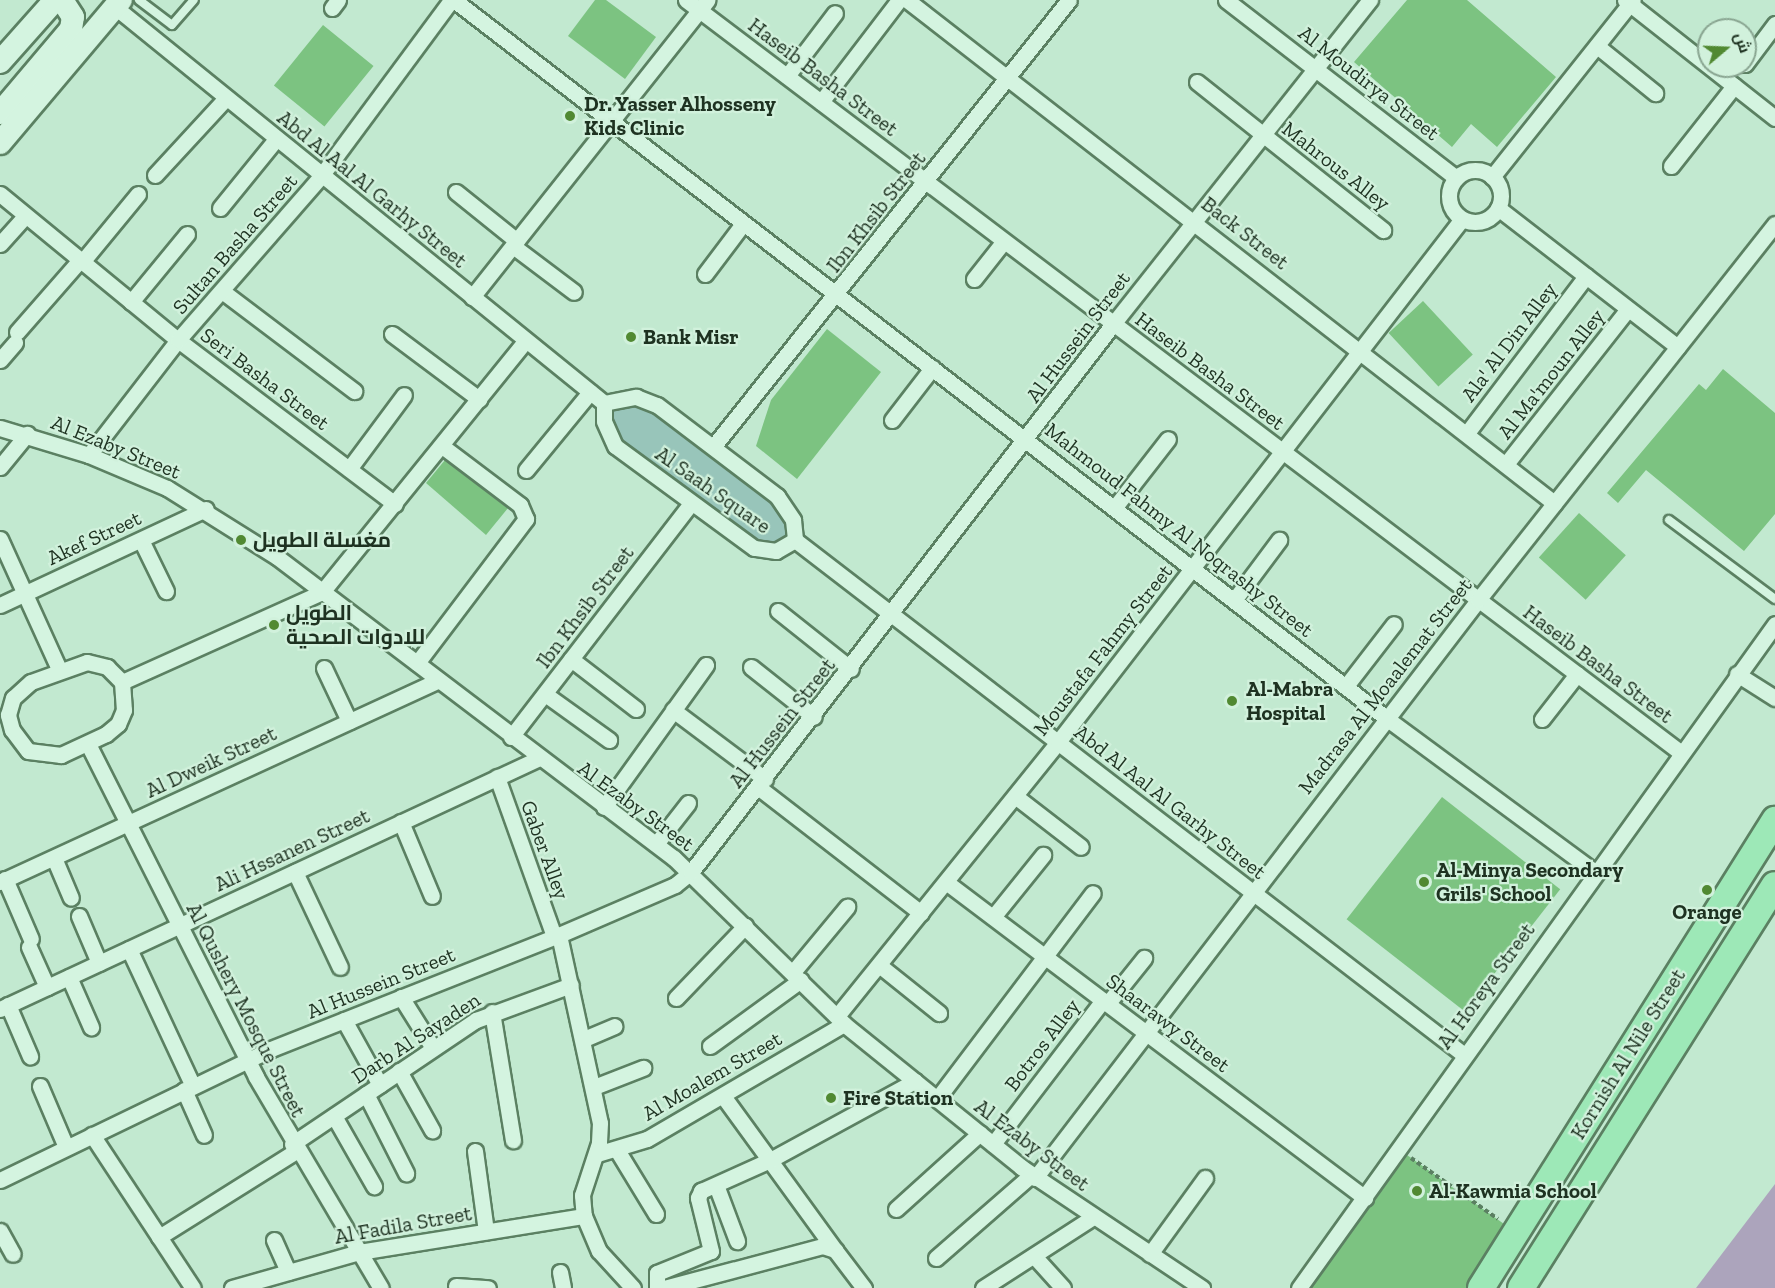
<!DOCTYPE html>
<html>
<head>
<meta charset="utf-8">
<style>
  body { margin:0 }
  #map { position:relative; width:1775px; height:1288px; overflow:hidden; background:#c2e9d0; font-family:"Zilla Slab",Cairo,serif }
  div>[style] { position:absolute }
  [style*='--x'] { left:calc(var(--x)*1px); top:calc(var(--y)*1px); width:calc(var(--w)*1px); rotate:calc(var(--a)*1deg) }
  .green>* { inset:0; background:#98c5ba }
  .water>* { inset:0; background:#aca4bc }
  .building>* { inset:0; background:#7cc381; transform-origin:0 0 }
  .path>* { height:4px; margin-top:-2px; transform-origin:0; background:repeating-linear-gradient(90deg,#5b8062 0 4.5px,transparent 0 7.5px) }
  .roads { filter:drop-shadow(2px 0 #5b8062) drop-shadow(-2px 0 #5b8062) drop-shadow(0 2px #5b8062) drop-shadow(0 -2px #5b8062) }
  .lane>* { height:8px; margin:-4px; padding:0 4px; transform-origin:4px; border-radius:4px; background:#d4f4e0 }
  .street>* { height:15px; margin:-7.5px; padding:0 7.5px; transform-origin:7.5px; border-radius:7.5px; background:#d4f4e0 }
  .street>.ring { margin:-7.5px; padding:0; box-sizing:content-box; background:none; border:15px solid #d4f4e0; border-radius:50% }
  .secondary>* { height:22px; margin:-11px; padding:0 11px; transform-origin:11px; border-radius:11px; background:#d4f4e0 }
  .primary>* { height:26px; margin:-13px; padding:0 13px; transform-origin:13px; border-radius:13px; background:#9de8b7 }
  .dots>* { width:16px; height:16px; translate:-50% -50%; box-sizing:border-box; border:3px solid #d1f1dc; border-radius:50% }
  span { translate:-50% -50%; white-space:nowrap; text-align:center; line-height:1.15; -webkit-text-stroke:4.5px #d1f1dc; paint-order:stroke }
  .street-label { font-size:21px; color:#1e3221 }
  .poi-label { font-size:21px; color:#1e3221; font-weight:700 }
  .left { translate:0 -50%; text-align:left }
  .north { position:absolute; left:1697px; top:18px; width:60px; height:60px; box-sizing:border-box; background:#d1f1dc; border:2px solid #89a591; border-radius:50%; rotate:71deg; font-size:16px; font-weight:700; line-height:24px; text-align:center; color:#1e3221 }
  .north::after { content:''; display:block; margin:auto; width:21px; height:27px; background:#518932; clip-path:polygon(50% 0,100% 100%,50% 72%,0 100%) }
</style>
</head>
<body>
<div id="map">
  <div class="green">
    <div style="clip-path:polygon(628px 403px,655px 410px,782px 510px,788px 536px,778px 543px,751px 540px,621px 442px,610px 422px,609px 406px)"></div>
  </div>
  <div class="water">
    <div style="clip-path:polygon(1775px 1184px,1775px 1288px,1696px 1288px)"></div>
  </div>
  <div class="building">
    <div style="clip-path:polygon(595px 0,606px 0,656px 37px,625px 79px,568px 36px)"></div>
    <div style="clip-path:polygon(1407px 0,1467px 0,1556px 77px,1497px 147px,1471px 124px,1452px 147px,1354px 62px)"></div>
    <div style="left:323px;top:25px;width:65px;height:78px;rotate:39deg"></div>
    <div style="left:1423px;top:301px;width:73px;height:47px;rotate:47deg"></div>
    <div style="clip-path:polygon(827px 329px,881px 372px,797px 479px,756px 446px,771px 400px)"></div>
    <div style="clip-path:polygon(1723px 369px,1775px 413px,1775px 514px,1744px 551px,1646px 470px,1618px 503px,1607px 493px,1699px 384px,1706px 390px)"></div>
    <div style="clip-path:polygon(445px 460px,508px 508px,486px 535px,426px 483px)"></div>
    <div style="left:1579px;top:513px;width:63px;height:60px;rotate:42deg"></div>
    <div style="left:1442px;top:797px;width:150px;height:155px;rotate:38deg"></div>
    <div style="clip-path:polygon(1407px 1155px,1504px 1224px,1466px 1288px,1311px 1288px)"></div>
  </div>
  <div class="path">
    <div style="--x:1411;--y:1158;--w:106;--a:35"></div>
  </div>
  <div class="roads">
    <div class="lane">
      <div style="--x:139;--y:0;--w:41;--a:37.1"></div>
      <div style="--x:172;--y:25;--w:33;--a:-49"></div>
      <div style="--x:1669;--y:520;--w:132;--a:36.7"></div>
    </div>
    <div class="street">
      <div style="--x:454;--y:0;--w:1176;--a:37.61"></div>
      <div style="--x:1386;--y:718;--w:260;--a:36.4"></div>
      <div style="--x:686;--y:0;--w:1246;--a:37.11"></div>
      <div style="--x:907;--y:0;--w:820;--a:37.86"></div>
      <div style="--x:1226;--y:0;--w:291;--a:37.7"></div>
      <div style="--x:1625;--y:0;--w:191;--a:38.2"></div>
      <div style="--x:115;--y:7;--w:629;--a:39"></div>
      <div style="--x:332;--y:8;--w:10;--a:-53"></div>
      <div style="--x:1597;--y:46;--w:75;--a:39"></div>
      <div style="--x:1745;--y:64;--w:50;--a:-53.1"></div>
      <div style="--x:787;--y:76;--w:79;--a:-52.7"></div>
      <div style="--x:1197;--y:82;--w:238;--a:38.5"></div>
      <div style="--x:821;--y:102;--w:128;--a:-52.6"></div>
      <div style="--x:1671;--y:166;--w:102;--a:-51.8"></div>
      <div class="ring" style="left:1449px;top:170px;width:37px;height:37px"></div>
      <div style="--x:155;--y:175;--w:105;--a:-47.3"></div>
      <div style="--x:1492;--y:177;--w:226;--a:-51.5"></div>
      <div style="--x:456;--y:192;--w:78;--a:38.8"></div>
      <div style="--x:0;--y:194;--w:230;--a:39.4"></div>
      <div style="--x:178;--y:340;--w:272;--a:37.1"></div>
      <div style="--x:220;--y:208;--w:89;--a:-50.9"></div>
      <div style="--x:1498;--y:208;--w:227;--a:37.7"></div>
      <div style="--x:0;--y:244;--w:38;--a:-48"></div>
      <div style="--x:513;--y:246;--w:76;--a:37"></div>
      <div style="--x:82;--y:262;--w:88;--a:-50.5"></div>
      <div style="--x:705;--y:274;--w:61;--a:-52.9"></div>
      <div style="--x:974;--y:279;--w:48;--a:-51.7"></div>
      <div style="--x:222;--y:291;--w:166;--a:37.1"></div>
      <div style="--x:472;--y:297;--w:379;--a:-51.6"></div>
      <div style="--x:131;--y:302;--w:88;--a:-50.5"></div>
      <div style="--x:17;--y:332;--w:96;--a:-48.8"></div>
      <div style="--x:392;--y:334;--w:109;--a:36.8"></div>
      <div style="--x:0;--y:360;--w:23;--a:-49"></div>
      <div style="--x:636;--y:397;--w:22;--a:21"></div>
      <div style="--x:657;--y:405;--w:151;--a:37.2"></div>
      <div style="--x:777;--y:496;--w:29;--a:56"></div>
      <div style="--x:793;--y:520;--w:20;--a:84"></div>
      <div style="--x:795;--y:540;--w:22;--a:150"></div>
      <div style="--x:776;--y:551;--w:22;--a:-172"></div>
      <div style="--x:754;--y:548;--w:172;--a:-143.7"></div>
      <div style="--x:615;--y:446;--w:27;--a:-114"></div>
      <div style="--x:604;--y:421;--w:18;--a:-90"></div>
      <div style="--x:604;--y:403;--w:33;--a:-11"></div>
      <div style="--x:892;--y:420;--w:66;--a:-52.4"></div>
      <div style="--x:0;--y:428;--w:93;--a:16.9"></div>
      <div style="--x:89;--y:455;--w:85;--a:22.9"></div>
      <div style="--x:167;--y:488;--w:130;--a:32.1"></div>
      <div style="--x:277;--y:557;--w:498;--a:37.2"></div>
      <div style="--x:674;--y:858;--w:238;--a:44.3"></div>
      <div style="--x:844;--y:1024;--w:228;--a:38.9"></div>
      <div style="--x:1021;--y:1167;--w:218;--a:33.8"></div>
      <div style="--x:1467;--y:433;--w:197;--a:-52.8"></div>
      <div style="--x:713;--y:447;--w:571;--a:-51.47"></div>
      <div style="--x:89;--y:455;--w:145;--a:-52.3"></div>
      <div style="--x:178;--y:340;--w:218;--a:-48.9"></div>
      <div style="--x:321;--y:176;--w:219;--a:-53.5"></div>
      <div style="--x:1506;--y:464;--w:197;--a:-51.8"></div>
      <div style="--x:0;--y:467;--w:43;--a:-50.7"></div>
      <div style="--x:349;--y:469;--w:92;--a:-53.4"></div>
      <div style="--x:526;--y:470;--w:101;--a:-50.6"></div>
      <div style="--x:1115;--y:507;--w:86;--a:-52.1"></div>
      <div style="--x:0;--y:539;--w:143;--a:65.6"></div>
      <div style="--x:141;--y:540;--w:57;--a:63.9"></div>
      <div style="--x:795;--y:540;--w:843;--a:37.58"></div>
      <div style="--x:1235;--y:599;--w:74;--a:-53.3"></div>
      <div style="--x:0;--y:605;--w:227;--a:-25"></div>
      <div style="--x:778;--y:611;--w:93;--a:38.5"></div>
      <div style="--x:571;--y:659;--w:82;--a:37.6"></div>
      <div style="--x:87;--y:662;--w:21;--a:14"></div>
      <div style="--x:107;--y:667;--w:21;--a:45"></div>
      <div style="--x:122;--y:682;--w:28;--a:86"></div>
      <div style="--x:124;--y:710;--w:15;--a:113"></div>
      <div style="--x:118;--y:724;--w:16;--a:140"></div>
      <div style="--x:106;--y:734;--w:50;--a:155"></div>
      <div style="--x:61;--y:755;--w:33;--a:-173"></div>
      <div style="--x:28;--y:751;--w:26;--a:-127"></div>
      <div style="--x:12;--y:730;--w:16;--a:-105"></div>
      <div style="--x:8;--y:715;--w:18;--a:-74"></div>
      <div style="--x:13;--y:698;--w:24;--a:-42"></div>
      <div style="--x:31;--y:682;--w:59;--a:-19.7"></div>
      <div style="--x:417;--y:663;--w:181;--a:-52.9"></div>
      <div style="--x:526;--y:519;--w:15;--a:-113"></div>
      <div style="--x:520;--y:505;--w:98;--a:-142.9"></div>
      <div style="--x:751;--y:667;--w:80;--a:38.4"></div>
      <div style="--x:324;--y:668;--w:59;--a:64.7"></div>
      <div style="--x:1737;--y:674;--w:45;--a:32.3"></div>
      <div style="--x:122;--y:682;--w:219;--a:-24.2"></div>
      <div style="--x:322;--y:592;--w:324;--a:-51"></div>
      <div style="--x:1346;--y:686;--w:78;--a:-52.3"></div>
      <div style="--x:545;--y:694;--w:79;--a:35.7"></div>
      <div style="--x:673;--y:710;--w:115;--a:36.9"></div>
      <div style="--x:1542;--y:719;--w:57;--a:-52.1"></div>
      <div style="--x:511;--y:737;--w:295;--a:-52.4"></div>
      <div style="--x:88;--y:744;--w:373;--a:63.2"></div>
      <div style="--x:256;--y:1077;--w:245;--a:59.4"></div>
      <div style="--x:497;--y:777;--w:169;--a:70.3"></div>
      <div style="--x:758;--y:787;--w:206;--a:37.7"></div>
      <div style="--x:1015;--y:796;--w:83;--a:37.7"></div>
      <div style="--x:604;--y:807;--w:175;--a:-54.3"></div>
      <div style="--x:401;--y:822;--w:80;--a:67.3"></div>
      <div style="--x:656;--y:844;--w:52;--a:-52"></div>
      <div style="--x:54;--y:858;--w:43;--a:67"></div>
      <div style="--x:295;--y:872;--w:105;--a:64.7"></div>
      <div style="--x:5;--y:879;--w:65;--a:66.6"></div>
      <div style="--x:0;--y:882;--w:483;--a:-24.7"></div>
      <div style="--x:946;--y:882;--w:525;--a:37.02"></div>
      <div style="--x:79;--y:916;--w:51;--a:66.9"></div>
      <div style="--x:993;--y:917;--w:80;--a:-51.1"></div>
      <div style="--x:559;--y:935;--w:192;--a:77.7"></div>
      <div style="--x:600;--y:1123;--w:20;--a:93"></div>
      <div style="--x:599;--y:1143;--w:55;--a:108.1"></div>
      <div style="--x:582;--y:1195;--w:21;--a:85"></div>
      <div style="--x:584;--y:1216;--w:38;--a:67"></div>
      <div style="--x:599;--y:1251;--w:50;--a:47.4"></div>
      <div style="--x:29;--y:947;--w:44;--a:65.8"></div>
      <div style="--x:129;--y:949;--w:151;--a:65"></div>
      <div style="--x:879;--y:965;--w:77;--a:38.7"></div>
      <div style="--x:793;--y:972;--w:85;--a:-50.3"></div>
      <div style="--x:69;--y:977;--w:55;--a:66.3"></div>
      <div style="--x:401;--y:997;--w:60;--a:57.9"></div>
      <div style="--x:676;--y:998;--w:100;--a:-46.2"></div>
      <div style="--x:1108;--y:1003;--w:58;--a:-51.3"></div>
      <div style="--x:8;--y:1005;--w:56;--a:66.7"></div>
      <div style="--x:0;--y:1009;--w:592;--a:-24.96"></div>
      <div style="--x:492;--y:1012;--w:130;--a:80.7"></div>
      <div style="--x:837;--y:1016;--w:352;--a:-51.1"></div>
      <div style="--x:1058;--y:742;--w:661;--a:-52.32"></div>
      <div style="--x:344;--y:1020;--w:74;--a:61"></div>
      <div style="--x:584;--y:1039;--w:33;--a:-23"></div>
      <div style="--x:710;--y:1046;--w:112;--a:-36"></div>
      <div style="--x:399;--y:1071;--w:68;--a:60.8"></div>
      <div style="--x:40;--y:1086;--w:66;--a:66.9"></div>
      <div style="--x:594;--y:1087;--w:53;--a:-21.2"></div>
      <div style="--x:184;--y:1090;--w:49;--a:66"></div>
      <div style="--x:366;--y:1094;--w:89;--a:63.1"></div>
      <div style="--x:723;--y:1096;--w:190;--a:54"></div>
      <div style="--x:937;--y:1099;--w:258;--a:-52.9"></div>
      <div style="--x:334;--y:1116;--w:81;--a:60.3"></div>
      <div style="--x:92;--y:1135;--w:183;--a:56.6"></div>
      <div style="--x:292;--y:1144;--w:222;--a:-34"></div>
      <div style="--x:476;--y:1020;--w:101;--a:-20.2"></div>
      <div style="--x:993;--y:1144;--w:181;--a:-52.6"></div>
      <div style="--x:617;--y:1150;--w:75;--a:58.6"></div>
      <div style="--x:475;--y:1151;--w:81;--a:82.2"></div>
      <div style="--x:597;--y:1154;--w:52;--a:-16.7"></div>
      <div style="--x:647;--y:1139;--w:228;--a:-30.3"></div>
      <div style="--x:1035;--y:1178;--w:728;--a:-52.53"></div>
      <div style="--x:1478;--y:600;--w:479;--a:-51.7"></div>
      <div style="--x:0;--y:1180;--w:301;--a:-25.8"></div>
      <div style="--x:271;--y:1049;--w:310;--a:-21.6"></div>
      <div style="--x:559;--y:935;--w:126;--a:-23.3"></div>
      <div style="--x:675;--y:885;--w:21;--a:-39"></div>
      <div style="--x:691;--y:872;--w:692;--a:-52.4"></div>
      <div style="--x:1113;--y:324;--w:414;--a:-51.6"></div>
      <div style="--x:716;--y:1185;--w:60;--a:69.4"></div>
      <div style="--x:896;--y:1209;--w:113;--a:-42.1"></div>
      <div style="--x:0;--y:1231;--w:26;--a:61"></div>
      <div style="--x:159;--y:1237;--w:162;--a:-32.1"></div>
      <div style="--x:274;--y:1240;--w:35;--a:66"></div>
      <div style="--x:1150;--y:1254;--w:94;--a:-54.1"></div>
      <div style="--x:1034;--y:1256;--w:43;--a:47.8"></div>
      <div style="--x:936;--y:1258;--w:126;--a:-41.1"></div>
      <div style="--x:560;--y:1272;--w:16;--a:79"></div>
      <div style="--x:456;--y:1286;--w:32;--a:4"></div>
      <div style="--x:232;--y:1288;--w:132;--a:-15.8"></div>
      <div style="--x:359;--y:1252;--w:228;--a:-9.1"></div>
      <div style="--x:657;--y:1288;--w:15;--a:-90"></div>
      <div style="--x:657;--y:1273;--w:58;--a:-22.2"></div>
      <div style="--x:711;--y:1251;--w:55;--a:-103.8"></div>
      <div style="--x:698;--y:1198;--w:8;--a:-67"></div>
      <div style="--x:701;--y:1191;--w:76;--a:-24.2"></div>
      <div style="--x:770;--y:1160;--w:165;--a:-28.6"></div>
      <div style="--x:664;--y:1288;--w:164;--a:-14.8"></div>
      <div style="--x:823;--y:1246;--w:13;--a:18"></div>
      <div style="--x:835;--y:1250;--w:48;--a:52.7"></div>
      <div style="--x:983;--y:1288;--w:131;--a:-32.8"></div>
      <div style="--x:1299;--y:1288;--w:817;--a:-54.36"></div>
    </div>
    <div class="secondary">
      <div style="--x:0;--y:62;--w:83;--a:-48.4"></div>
      <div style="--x:0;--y:113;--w:110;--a:-49.8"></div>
      <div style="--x:71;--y:29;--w:12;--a:-81"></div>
      <div style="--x:73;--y:17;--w:20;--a:-123"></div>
      <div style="--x:0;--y:143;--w:187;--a:-49.8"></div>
    </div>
    <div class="primary">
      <div style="--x:1481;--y:1288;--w:553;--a:-57.86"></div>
      <div style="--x:1521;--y:1288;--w:476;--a:-57.8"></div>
    </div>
  </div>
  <div class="dots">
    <div style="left:570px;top:116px;background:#518932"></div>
    <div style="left:631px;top:337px;background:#518932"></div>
    <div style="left:241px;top:540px;background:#518932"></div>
    <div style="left:274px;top:625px;background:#518932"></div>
    <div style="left:1232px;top:701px;background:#518932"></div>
    <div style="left:1424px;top:882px;background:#518932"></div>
    <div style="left:1707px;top:890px;background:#518932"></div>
    <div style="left:831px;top:1098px;background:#518932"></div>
    <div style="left:1417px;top:1191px;background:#518932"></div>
  </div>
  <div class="street-label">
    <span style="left:823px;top:77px;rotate:37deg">Haseib Basha Street</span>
    <span style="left:1369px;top:83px;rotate:38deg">Al Moudirya Street</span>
    <span style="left:1336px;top:166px;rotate:38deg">Mahrous Alley</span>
    <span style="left:372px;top:189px;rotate:39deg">Abd Al Aal Al Garhy Street</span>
    <span style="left:876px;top:212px;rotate:-52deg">Ibn Khsib Street</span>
    <span style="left:1245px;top:233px;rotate:38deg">Back Street</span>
    <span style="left:235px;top:244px;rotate:-49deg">Sultan Basha Street</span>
    <span style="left:1078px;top:337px;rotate:-53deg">Al Hussein Street</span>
    <span style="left:1509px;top:342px;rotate:-53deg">Ala' Al Din Alley</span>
    <span style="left:1210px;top:371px;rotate:37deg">Haseib Basha Street</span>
    <span style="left:1551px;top:374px;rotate:-52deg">Al Ma'moun Alley</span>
    <span style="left:265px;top:379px;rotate:37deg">Seri Basha Street</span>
    <span style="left:116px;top:447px;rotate:22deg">Al Ezaby Street</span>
    <span style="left:713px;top:490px;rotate:35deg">Al Saah Square</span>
    <span style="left:1179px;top:530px;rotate:38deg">Mahmoud Fahmy Al Noqrashy Street</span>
    <span style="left:94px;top:538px;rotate:-25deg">Akef Street</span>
    <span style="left:585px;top:607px;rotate:-53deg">Ibn Khsib Street</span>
    <span style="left:1103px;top:650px;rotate:-52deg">Moustafa Fahmy Street</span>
    <span style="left:1598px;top:664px;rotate:37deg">Haseib Basha Street</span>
    <span style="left:1385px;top:686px;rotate:-52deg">Madrasa Al Moaalemat Street</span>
    <span style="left:782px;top:723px;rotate:-52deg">Al Hussein Street</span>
    <span style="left:211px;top:762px;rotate:-25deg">Al Dweik Street</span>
    <span style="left:1170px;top:802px;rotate:38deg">Abd Al Aal Al Garhy Street</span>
    <span style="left:636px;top:806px;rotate:36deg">Al Ezaby Street</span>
    <span style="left:292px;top:850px;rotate:-25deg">Ali Hssanen Street</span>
    <span style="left:545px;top:850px;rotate:70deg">Gaber Alley</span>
    <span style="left:381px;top:983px;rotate:-22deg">Al Hussein Street</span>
    <span style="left:1486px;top:986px;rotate:-54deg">Al Horeya Street</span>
    <span style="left:246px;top:1010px;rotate:63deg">Al Qushery Mosque Street</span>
    <span style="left:1168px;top:1023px;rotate:37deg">Shaarawy Street</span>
    <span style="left:416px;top:1038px;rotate:-33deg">Darb Al Sayaden</span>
    <span style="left:1042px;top:1045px;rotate:-53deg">Botros Alley</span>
    <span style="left:1628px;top:1054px;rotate:-58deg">Kornish Al Nile Street</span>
    <span style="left:712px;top:1076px;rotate:-30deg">Al Moalem Street</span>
    <span style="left:1032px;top:1145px;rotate:37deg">Al Ezaby Street</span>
    <span style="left:403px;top:1225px;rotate:-10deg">Al Fadila Street</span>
  </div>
  <div class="poi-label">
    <span class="left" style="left:584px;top:116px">Dr. Yasser Alhosseny<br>Kids Clinic</span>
    <span class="left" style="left:643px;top:337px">Bank Misr</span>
    <span class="left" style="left:253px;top:540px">مغسلة الطويل</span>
    <span class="left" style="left:286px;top:625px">الطويل<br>للادوات الصحية</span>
    <span class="left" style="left:1246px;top:701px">Al-Mabra<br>Hospital</span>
    <span class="left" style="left:1436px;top:882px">Al-Minya Secondary<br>Grils' School</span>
    <span style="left:1707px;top:912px">Orange</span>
    <span class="left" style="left:843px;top:1098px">Fire Station</span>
    <span class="left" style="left:1429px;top:1191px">Al-Kawmia School</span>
  </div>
  <div class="north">ش</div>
</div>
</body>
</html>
